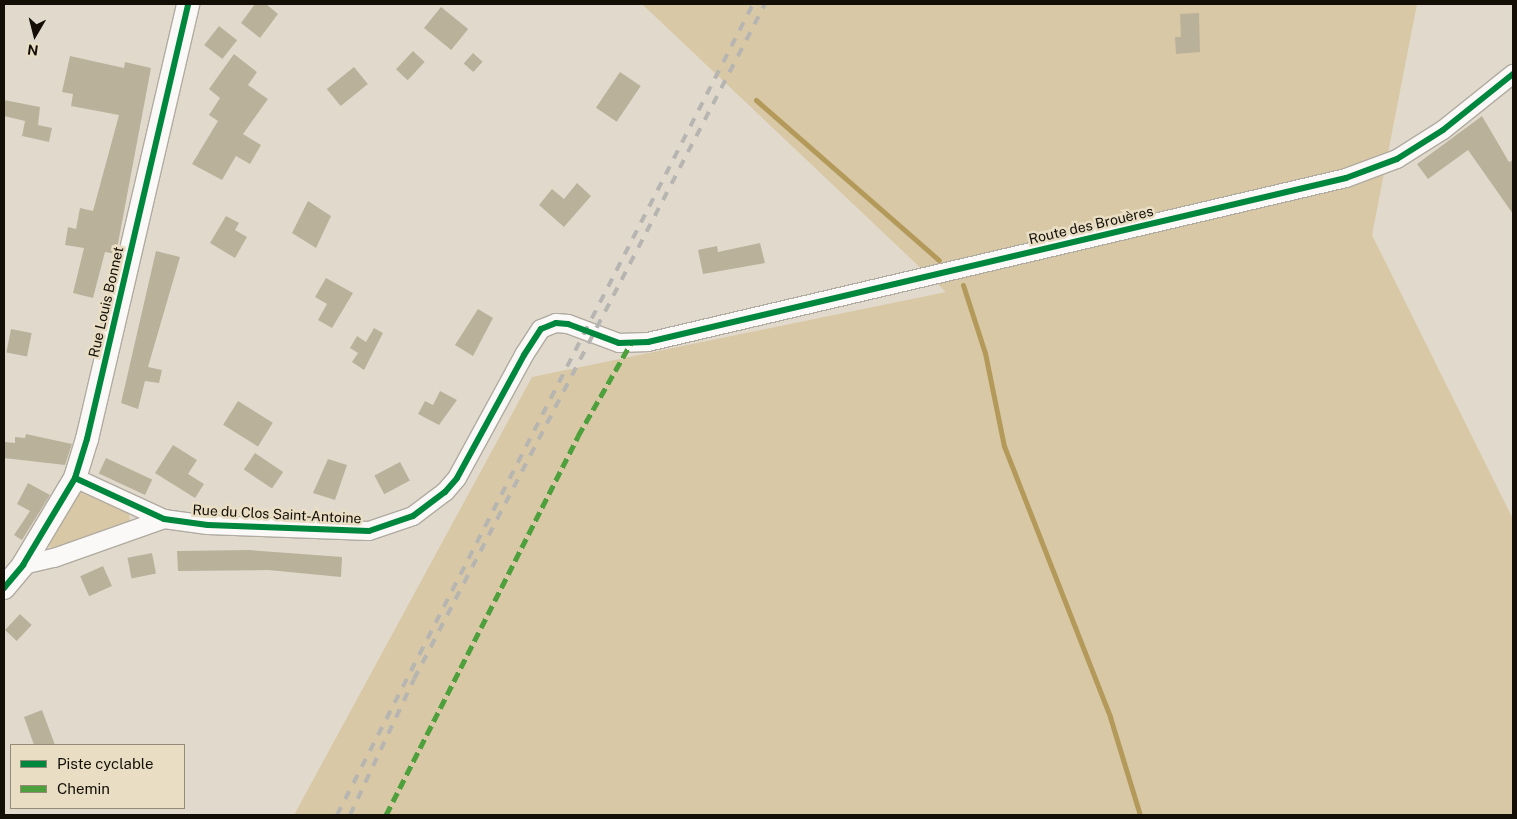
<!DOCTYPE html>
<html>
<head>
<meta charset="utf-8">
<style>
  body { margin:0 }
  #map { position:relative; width:1517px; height:819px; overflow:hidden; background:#e1dacc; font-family:"Public Sans",sans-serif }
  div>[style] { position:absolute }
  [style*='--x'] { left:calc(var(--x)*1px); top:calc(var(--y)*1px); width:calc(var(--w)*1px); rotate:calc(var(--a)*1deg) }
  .green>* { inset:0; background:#d8c8a5 }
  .stream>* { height:5px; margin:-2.5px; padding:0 2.5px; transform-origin:2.5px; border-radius:2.5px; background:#b49a5a }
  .building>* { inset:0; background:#bab19b; transform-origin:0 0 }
  .roads { filter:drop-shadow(1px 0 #b0aba1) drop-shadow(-1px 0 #b0aba1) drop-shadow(0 1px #b0aba1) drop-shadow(0 -1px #b0aba1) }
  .minor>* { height:18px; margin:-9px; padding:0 9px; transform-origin:9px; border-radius:9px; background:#faf9f7 }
  .tertiary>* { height:22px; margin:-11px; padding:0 11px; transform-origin:11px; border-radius:11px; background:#faf9f7 }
  .rail>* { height:4px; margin-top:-2px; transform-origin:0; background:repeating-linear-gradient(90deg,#b6b5b1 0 9px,transparent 0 18px) }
  .quiet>* { height:5px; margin-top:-2.5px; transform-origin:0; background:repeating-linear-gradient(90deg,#4ea03d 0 10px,transparent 0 15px) }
  .cycleway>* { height:6px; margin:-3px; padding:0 3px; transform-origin:3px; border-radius:3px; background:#00873e }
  span { translate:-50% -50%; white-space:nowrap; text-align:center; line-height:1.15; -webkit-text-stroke:5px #e9dec4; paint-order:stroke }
  .street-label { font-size:14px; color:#130f07 }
  .frame { position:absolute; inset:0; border:5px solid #130f07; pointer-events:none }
  .legend { position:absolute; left:10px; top:744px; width:175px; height:65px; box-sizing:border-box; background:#e9dec4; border:1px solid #938b78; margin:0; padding:6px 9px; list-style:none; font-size:15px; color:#130f07 }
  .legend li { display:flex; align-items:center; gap:10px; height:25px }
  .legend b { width:25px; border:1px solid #938b78 }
  .north { position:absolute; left:10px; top:10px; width:50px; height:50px; -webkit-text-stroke:4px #e9dec4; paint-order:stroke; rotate:188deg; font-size:14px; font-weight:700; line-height:20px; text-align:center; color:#130f07 }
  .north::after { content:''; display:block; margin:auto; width:18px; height:22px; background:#130f07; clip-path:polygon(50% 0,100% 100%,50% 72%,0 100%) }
</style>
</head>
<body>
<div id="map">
  <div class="green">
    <div style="clip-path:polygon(642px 4px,1417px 4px,1372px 235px,1513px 519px,1513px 815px,294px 815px,532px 377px,946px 292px)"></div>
    <div style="clip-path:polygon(80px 492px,129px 513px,130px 523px,52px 549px,48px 545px)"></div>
  </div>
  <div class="stream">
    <div style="--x:756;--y:100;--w:243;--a:41.2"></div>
    <div style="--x:963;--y:285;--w:71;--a:72.1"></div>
    <div style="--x:985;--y:353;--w:95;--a:78.5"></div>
    <div style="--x:1004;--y:446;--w:291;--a:68.6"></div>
    <div style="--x:1110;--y:717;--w:102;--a:73"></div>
  </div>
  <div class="building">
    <div style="clip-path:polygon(255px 4px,266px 4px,278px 14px,260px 38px,241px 23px)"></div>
    <div style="left:441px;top:7px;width:35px;height:27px;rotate:39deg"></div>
    <div style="clip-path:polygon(1199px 13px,1200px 52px,1176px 54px,1175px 37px,1181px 37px,1180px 14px)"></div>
    <div style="left:219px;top:26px;width:23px;height:24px;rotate:38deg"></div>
    <div style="left:413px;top:51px;width:16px;height:25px;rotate:43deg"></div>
    <div style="left:473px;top:53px;width:13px;height:14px;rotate:42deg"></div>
    <div style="clip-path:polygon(234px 54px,257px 72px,248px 85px,268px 99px,243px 134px,261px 145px,250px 164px,236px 156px,222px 180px,192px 164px,218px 121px,209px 115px,220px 98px,209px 89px)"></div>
    <div style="clip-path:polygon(70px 56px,124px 68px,125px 62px,151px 68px,116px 254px,105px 252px,93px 298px,73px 293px,84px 248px,65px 245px,68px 227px,76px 229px,80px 208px,93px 211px,119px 115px,71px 106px,73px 94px,62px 92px)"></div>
    <div style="left:354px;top:67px;width:22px;height:35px;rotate:51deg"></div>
    <div style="left:620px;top:72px;width:25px;height:43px;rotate:34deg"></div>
    <div style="clip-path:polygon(4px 100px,40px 107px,38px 125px,52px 128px,49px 142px,22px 136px,25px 121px,4px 116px)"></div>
    <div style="clip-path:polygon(1482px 116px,1509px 162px,1513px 160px,1513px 214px,1468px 150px,1428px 179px,1417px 164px)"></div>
    <div style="clip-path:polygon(577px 183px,591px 196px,564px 227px,539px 205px,552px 189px,564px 199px)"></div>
    <div style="clip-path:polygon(308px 201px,331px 216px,316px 248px,292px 233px)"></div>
    <div style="clip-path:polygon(226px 216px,239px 223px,235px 230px,247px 237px,235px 258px,210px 243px)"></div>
    <div style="clip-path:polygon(760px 243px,765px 263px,703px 274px,698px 250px,717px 246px,718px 252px)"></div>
    <div style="clip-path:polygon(156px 251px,180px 257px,148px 367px,162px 370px,159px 383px,145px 381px,138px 409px,121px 403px)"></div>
    <div style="clip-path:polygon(326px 278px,353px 293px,332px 328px,318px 320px,327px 304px,315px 297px)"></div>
    <div style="clip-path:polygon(478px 309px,493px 318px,473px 356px,455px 345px)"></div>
    <div style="clip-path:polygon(374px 328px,383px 333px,364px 370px,352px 362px,358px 353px,350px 348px,357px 336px,366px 342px)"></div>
    <div style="left:11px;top:329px;width:21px;height:24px;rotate:11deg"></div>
    <div style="clip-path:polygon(440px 391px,457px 400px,439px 425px,418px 414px,425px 401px,433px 405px)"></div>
    <div style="left:238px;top:401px;width:41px;height:28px;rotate:32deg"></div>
    <div style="clip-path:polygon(26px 434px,72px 444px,65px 465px,4px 458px,5px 442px,15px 443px,15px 437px,25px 438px)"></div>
    <div style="clip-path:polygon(173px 445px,197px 460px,188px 474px,204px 484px,195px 498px,155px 473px)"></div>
    <div style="left:255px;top:453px;width:34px;height:20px;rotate:34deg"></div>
    <div style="left:106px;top:458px;width:51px;height:17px;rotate:25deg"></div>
    <div style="clip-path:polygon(328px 459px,347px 465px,335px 500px,313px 493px)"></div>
    <div style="left:400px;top:462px;width:21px;height:29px;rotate:62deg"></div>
    <div style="clip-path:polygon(28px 483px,50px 495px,22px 540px,14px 535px,30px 511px,17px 504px)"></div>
    <div style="clip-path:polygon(249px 550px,342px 557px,341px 577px,268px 570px,178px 571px,177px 551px)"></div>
    <div style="left:152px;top:553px;width:21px;height:25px;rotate:79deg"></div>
    <div style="left:103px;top:566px;width:22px;height:25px;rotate:66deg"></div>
    <div style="left:20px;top:614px;width:16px;height:22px;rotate:43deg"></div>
    <div style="clip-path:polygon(42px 710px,55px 745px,34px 745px,24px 717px)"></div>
  </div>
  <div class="roads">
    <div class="minor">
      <div style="--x:75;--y:478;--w:98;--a:24.7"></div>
      <div style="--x:164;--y:519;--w:44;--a:7.8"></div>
      <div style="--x:208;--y:525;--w:161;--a:2.1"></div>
      <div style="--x:369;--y:531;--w:46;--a:-18.8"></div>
      <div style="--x:413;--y:516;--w:40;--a:-37"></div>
      <div style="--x:445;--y:492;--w:18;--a:-49"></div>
      <div style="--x:457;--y:478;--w:140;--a:-61.4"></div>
      <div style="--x:524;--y:355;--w:31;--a:-57"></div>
      <div style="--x:541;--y:329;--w:16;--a:-22"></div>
      <div style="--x:556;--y:323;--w:12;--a:5"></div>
      <div style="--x:568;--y:324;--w:54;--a:20.4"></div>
      <div style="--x:619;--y:343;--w:29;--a:-2"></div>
      <div style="--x:648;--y:342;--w:717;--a:-13.22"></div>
      <div style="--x:1346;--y:178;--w:54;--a:-20.4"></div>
      <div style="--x:1397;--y:159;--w:54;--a:-32.2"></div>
      <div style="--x:1443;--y:130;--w:90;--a:-38.7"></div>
      <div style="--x:23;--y:565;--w:32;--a:-13"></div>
      <div style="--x:54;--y:558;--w:117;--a:-19.5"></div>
    </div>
    <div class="tertiary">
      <div style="--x:4;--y:588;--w:30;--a:-50"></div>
      <div style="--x:23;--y:565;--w:101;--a:-59.1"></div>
      <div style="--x:75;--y:478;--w:41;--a:-72.9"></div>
      <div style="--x:87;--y:439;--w:447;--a:-76.9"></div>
    </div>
  </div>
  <div class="rail">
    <div style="--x:337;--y:815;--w:911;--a:-62.84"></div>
    <div style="--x:350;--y:815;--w:150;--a:-64.8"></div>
    <div style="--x:414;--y:679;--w:761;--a:-62.53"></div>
  </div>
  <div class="quiet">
    <div style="--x:386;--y:815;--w:425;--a:-63.1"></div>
    <div style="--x:578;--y:436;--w:107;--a:-60.3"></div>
  </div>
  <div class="cycleway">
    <div style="--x:75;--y:478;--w:98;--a:24.7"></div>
    <div style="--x:164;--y:519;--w:44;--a:7.8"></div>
    <div style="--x:208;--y:525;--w:161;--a:2.1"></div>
    <div style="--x:369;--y:531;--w:46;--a:-18.8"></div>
    <div style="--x:413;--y:516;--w:40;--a:-37"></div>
    <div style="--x:445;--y:492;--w:18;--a:-49"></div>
    <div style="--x:457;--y:478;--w:140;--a:-61.4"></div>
    <div style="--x:524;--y:355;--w:31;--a:-57"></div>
    <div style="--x:541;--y:329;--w:16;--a:-22"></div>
    <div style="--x:556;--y:323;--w:12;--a:5"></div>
    <div style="--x:568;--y:324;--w:54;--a:20.4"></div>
    <div style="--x:619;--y:343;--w:29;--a:-2"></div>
    <div style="--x:648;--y:342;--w:717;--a:-13.22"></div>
    <div style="--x:1346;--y:178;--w:54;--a:-20.4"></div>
    <div style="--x:1397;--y:159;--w:54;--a:-32.2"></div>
    <div style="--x:1443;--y:130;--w:90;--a:-38.7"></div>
    <div style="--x:4;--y:588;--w:30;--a:-50"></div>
    <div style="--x:23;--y:565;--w:101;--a:-59.1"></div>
    <div style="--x:75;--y:478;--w:41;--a:-72.9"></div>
    <div style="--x:87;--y:439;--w:447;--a:-76.9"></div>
  </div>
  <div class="street-label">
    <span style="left:1091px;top:225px;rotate:-13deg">Route des Brouères</span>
    <span style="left:106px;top:302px;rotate:-77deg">Rue Louis Bonnet</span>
    <span style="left:277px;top:514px;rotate:3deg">Rue du Clos Saint-Antoine</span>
  </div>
  <div class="frame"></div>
  <ul class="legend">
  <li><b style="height:6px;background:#00873e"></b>Piste cyclable</li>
  <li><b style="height:6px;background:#4ea03d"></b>Chemin</li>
  </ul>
  <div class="north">N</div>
</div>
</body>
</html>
